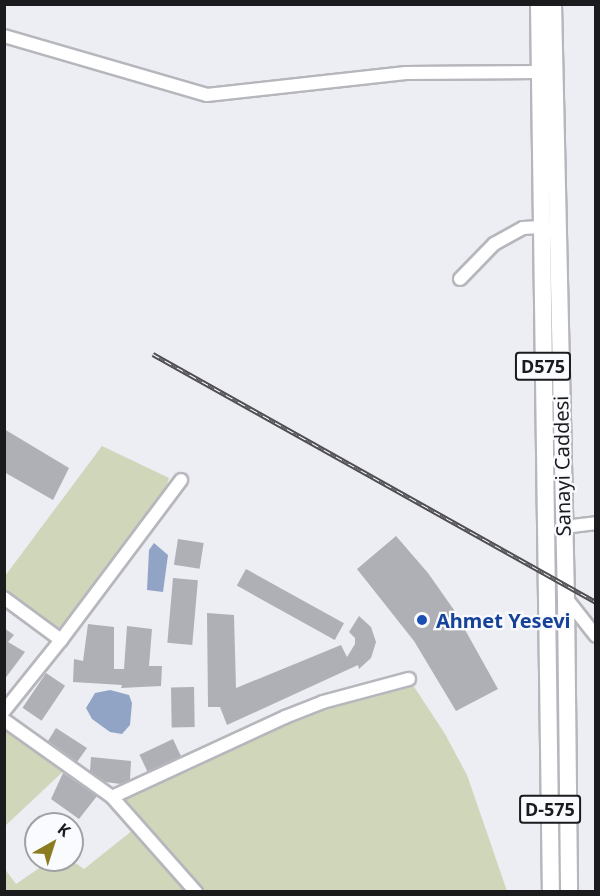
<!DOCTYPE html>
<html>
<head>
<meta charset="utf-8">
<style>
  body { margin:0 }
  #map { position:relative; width:600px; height:896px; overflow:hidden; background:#ededf4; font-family:"Noto Sans",sans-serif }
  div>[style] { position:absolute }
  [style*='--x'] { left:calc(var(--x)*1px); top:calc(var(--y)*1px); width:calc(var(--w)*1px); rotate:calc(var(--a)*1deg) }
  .green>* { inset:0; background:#d0d6b9 }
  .water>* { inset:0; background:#92a4c6 }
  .building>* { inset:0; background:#afafb6; transform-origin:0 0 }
  .roads { filter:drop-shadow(2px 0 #b6b6bd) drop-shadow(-2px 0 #b6b6bd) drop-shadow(0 2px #b6b6bd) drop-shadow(0 -2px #b6b6bd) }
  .minor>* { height:12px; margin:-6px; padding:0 6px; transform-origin:6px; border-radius:6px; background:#fff }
  .highway>* { height:16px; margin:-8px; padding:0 8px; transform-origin:8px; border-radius:8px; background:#fff }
  .rail>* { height:4.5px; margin-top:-2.25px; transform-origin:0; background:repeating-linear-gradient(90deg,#fafbff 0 7px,#4f4f52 0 14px); box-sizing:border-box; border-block:2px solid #4f4f52 }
  .dots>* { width:16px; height:16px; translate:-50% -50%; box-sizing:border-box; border:3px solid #fafbff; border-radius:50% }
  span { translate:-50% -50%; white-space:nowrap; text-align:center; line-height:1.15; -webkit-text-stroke:4.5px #fafbff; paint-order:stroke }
  .shield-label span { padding:2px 4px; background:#fafbff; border:2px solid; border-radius:4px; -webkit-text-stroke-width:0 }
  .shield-label { font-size:18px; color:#1b1b1d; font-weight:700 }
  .street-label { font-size:20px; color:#1b1b1d }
  .transit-label { font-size:20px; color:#164399; font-weight:700 }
  .left { translate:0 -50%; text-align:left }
  .frame { position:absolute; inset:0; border:6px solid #1b1b1d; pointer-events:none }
  .north { position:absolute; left:24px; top:812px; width:60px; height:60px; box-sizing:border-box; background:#fafbff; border:2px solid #a1a1a5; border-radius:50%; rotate:39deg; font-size:16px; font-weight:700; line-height:24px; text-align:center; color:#1b1b1d }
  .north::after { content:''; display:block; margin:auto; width:21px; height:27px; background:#8b7c22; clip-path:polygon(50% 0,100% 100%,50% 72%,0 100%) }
</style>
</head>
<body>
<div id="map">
  <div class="green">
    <div style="clip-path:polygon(102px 446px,169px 478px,166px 488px,60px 629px,5px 589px,5px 576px)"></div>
    <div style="clip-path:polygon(409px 679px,445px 734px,467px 775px,507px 891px,204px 891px,123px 799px,317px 705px)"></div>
    <div style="clip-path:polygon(5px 727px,69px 766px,5px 826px)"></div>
    <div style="clip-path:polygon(138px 826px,184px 891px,5px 891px,4px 868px,16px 884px,51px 860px,71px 860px,84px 869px)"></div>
  </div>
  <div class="water">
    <div style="clip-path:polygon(154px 543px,168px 555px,163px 592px,147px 590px,149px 550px)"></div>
    <div style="clip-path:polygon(110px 690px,129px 695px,132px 703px,130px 725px,122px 734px,110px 732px,92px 719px,86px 708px,95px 693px)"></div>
  </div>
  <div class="building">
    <div style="clip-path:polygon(4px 429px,69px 468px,53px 500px,4px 472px)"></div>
    <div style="clip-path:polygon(396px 536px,428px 573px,454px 610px,498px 689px,456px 711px,414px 641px,357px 569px)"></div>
    <div style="left:178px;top:539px;width:26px;height:26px;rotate:9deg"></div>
    <div style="left:246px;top:569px;width:112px;height:19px;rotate:29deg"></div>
    <div style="left:173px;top:578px;width:25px;height:65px;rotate:5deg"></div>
    <div style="clip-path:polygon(207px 613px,234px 615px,236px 688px,341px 645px,347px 657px,355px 644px,355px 638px,349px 632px,359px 616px,371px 627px,376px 642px,371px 658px,359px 669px,358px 665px,227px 725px,220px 707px,208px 707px)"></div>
    <div style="clip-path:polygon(88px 624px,114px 627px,114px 669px,124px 669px,127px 626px,152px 629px,149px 666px,162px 666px,161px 686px,121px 688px,122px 685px,73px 682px,74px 659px,83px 661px)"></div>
    <div style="clip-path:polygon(4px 628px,14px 635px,8px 642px,25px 652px,4px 680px)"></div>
    <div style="left:46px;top:673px;width:23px;height:42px;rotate:34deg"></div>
    <div style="left:194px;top:687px;width:40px;height:23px;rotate:89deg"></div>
    <div style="clip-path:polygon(56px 728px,87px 748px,77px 762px,48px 741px)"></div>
    <div style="left:173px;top:739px;width:19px;height:37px;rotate:65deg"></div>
    <div style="clip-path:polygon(91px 757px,131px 761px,130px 780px,121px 784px,105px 782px,90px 771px)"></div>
    <div style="clip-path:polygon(63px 773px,97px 796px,79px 819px,51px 799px)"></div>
  </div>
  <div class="roads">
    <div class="minor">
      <div style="--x:4;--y:36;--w:211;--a:16.2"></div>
      <div style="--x:207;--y:95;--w:200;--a:-6.3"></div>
      <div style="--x:406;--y:73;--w:134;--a:-0.4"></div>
      <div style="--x:460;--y:279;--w:49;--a:-45.8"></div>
      <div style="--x:494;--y:244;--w:33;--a:-29"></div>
      <div style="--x:523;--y:228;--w:18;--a:-3"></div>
      <div style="--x:564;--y:527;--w:32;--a:-7"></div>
      <div style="--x:4;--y:598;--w:71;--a:36.4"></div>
      <div style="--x:566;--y:598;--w:48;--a:51.7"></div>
      <div style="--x:4;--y:711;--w:91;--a:-51.2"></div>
      <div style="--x:61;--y:640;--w:200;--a:-53.1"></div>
      <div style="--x:4;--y:720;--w:133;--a:35.5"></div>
      <div style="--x:112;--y:797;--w:127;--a:48.5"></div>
      <div style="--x:112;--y:797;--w:191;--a:-24.8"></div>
      <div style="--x:285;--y:717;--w:41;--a:-21.5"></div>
      <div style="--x:323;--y:702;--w:89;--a:-15"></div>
    </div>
    <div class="highway">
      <div style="--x:539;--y:4;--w:888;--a:89.23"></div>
      <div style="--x:553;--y:4;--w:594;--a:88.75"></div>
      <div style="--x:566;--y:598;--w:294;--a:89.4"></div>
    </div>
  </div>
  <div class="rail">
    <div style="--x:153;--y:354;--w:508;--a:29.24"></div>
  </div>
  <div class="dots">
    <div style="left:422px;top:620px;background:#1a4fb4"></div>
  </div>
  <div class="shield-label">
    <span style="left:543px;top:366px">D575</span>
    <span style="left:550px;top:809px">D-575</span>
  </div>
  <div class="street-label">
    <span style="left:562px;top:466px;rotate:-91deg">Sanayi Caddesi</span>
  </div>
  <div class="transit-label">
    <span class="left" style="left:436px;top:620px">Ahmet Yesevi</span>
  </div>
  <div class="frame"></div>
  <div class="north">K</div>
</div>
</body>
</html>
